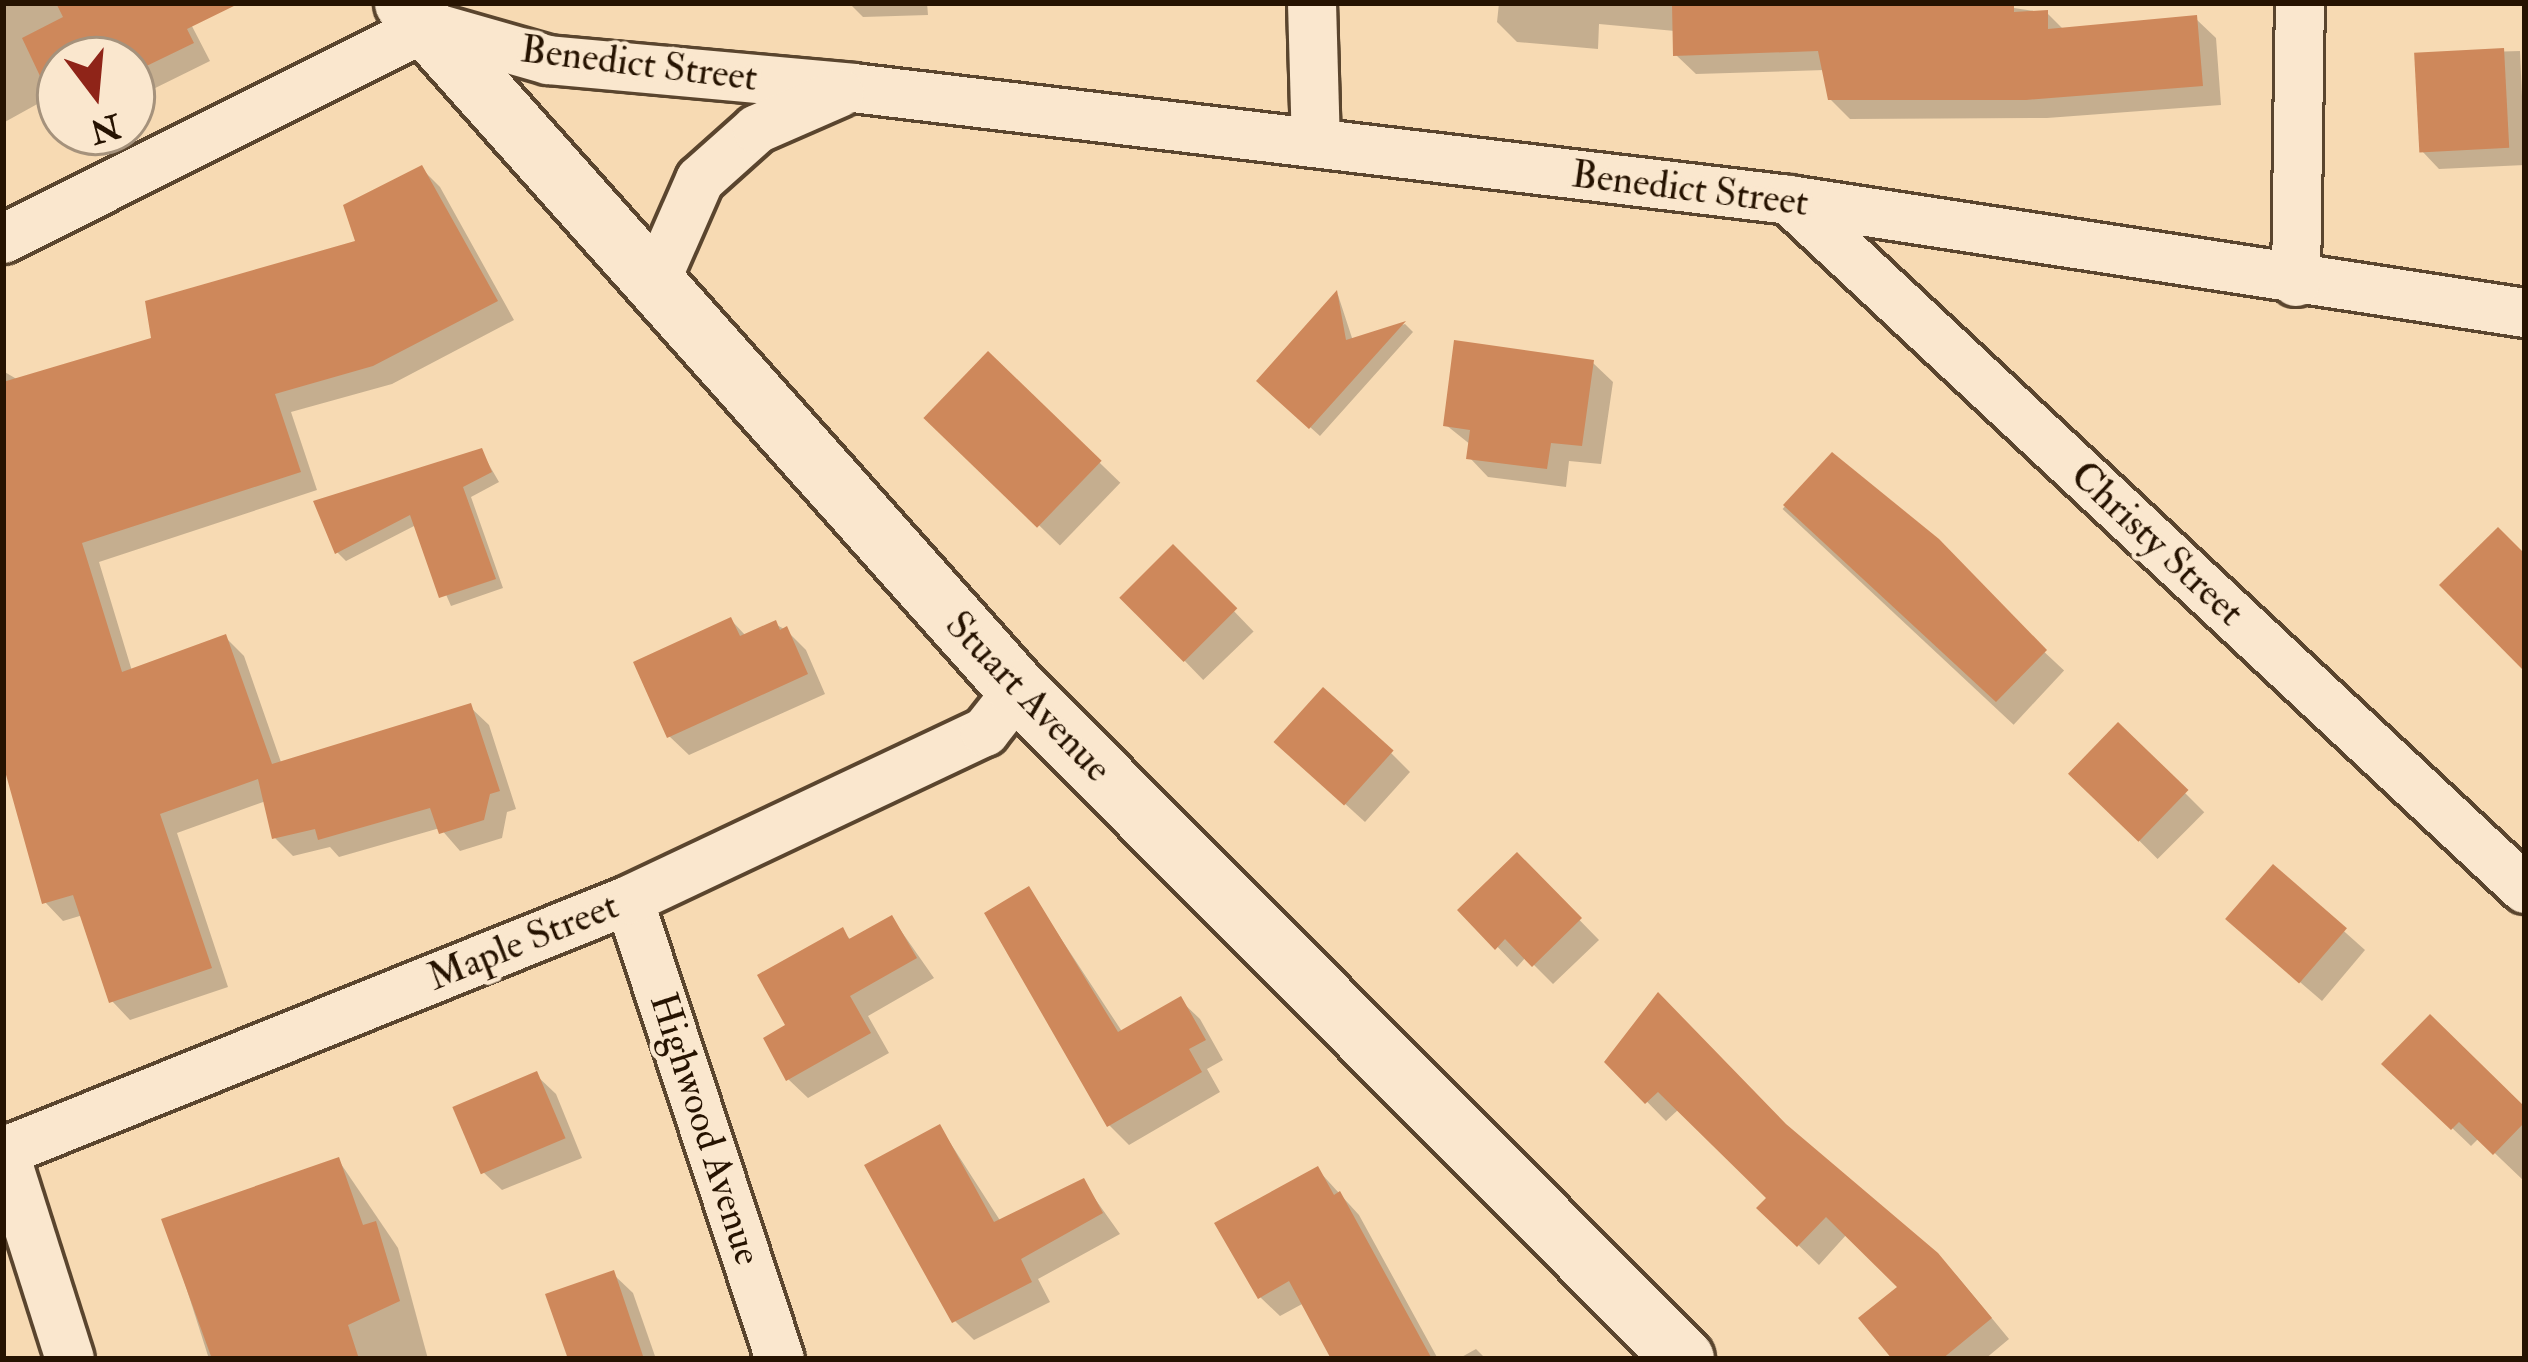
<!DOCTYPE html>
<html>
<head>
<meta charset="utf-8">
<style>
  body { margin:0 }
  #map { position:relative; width:2528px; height:1362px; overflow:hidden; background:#f7dab3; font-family:"IM FELL Double Pica",serif }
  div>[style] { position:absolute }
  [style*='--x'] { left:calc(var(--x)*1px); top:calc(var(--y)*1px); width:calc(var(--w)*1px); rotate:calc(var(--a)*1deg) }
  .shadow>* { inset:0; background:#0003; transform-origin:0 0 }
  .building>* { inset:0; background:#ce885b; transform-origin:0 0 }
  .roads { filter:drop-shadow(3px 0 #5a452e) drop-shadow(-3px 0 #5a452e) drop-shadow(0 3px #5a452e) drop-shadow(0 -3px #5a452e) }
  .minor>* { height:48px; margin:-24px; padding:0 24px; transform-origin:24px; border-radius:24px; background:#fae7ce }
  .tertiary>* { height:60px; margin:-30px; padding:0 30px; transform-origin:30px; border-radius:30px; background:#fae7ce }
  span { translate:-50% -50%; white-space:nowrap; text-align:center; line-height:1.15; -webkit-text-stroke:9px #fae7ce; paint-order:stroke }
  .street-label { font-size:39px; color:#261301 }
  .frame { position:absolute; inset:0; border:6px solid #261301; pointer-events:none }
  .north { position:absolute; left:36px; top:36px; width:120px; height:120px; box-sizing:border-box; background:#fae7ce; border:3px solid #a5927c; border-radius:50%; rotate:164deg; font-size:33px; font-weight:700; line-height:48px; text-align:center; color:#261301 }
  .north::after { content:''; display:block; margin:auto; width:42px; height:54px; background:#8f2418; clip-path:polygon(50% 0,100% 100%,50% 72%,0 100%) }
</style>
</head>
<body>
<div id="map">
  <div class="shadow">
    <div style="clip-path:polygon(3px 3px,180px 3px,210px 61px,137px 97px,132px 60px,60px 60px,60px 101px,41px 102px,3px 123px)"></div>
    <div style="clip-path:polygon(849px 3px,927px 3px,928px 15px,863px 17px)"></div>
    <div style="clip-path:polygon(1499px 3px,1980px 3px,2047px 13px,2065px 31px,2196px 19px,2216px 38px,2221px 105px,2047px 118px,1850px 119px,1830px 99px,1825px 70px,1696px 74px,1676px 55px,1675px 31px,1599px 24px,1598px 49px,1517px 42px,1497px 22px)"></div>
    <div style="clip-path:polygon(2520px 51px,2525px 165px,2439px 169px,2421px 150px,2417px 54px)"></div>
    <div style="clip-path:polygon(421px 168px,440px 187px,514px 320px,392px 384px,291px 412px,317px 490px,99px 562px,132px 671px,225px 637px,244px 656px,282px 765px,470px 707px,489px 725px,516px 809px,507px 812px,502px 838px,460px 851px,440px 828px,339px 857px,330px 847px,293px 856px,275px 838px,266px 801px,177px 833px,228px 987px,130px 1020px,112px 1001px,83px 915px,63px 921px,45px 902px,3px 759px,3px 371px,20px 381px,154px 340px,359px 243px)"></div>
    <div style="clip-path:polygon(1338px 295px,1353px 341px,1405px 324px,1413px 332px,1320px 436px,1269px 390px)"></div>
    <div style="left:988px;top:355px;width:184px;height:87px;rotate:44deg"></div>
    <div style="clip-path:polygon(1593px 363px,1613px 382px,1601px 464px,1569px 461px,1566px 487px,1488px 477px,1469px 457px,1471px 445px,1446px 425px)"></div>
    <div style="clip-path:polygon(481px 451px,499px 482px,471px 497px,503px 588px,451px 606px,416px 525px,346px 561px,337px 552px)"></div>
    <div style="left:1833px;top:455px;width:316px;height:74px;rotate:43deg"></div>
    <div style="left:1173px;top:548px;width:116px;height:70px;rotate:46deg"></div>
    <div style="clip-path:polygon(731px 620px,746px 636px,775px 624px,786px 630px,806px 650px,825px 694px,689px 755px,669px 736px)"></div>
    <div style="left:2118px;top:726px;width:122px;height:66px;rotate:45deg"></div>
    <div style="clip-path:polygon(1391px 753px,1410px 772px,1365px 822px,1297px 760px)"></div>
    <div style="clip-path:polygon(1517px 856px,1599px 940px,1553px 984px,1526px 957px,1517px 967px,1462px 910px)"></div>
    <div style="clip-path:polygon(2273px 868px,2365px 950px,2322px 1001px,2249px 938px)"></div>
    <div style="clip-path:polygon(1029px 890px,1123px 1033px,1180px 1000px,1200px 1019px,1223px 1060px,1207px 1069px,1220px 1092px,1129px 1145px,1109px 1125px)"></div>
    <div style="clip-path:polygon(892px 918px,934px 978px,868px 1016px,889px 1053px,808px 1098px,788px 1079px,789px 1027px,842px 931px,852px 941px)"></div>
    <div style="clip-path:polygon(1608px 1062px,1788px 1130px,1957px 1276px,2009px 1339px,1985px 1359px,1897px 1359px,1901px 1287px,1847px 1234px,1819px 1265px,1760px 1208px,1770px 1198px,1679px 1109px,1666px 1121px)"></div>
    <div style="clip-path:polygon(536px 1075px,556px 1094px,582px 1158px,502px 1190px,482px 1171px)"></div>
    <div style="clip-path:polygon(2404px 1082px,2525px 1110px,2525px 1182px,2479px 1138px,2471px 1146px)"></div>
    <div style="clip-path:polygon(940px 1127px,1001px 1222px,1083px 1182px,1120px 1234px,1038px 1279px,1050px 1302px,974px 1340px,955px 1321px)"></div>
    <div style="clip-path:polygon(339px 1161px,398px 1248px,428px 1359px,209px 1359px,165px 1221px)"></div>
    <div style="clip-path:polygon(1318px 1170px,1359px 1215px,1438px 1359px,1334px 1359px,1304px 1303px,1280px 1316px,1260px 1297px)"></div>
    <div style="clip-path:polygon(613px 1274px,633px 1293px,656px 1359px,574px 1359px)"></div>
    <div style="clip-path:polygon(1476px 1349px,1486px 1359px,1458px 1359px)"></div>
  </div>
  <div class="building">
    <div style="clip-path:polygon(56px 3px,240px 3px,187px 29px,194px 43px,132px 73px,132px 55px,60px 60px,60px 89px,49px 95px,22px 38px,63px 17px)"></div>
    <div style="clip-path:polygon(1672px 3px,2014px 3px,2014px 12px,2048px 10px,2048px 29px,2197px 15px,2203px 86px,2026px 100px,1828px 100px,1818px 51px,1673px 56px)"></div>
    <div style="left:2504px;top:48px;width:100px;height:90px;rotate:87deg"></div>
    <div style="clip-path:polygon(422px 165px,498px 301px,373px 366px,275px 394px,301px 472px,82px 543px,122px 672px,226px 634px,272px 764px,471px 703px,500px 791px,490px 794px,484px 820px,439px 834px,430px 808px,318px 840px,315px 829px,272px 839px,258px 779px,160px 814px,212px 968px,109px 1003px,73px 895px,42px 904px,3px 764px,3px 382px,151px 338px,145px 301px,355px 241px,343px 205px)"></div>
    <div style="clip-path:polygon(1337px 290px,1346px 340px,1406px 321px,1309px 429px,1256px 381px)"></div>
    <div style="clip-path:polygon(1454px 340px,1594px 360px,1582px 446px,1551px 443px,1547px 469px,1466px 459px,1470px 430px,1443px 426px)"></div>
    <div style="left:988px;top:351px;width:158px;height:93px;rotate:44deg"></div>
    <div style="clip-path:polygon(482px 448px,492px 472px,463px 487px,496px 579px,439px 598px,410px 515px,335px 554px,313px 501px)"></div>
    <div style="clip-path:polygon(1832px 452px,1939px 539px,2047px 650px,1996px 702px,1783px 505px)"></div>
    <div style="clip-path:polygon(2498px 527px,2525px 554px,2525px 672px,2439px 585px)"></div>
    <div style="left:1173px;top:544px;width:91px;height:76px;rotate:45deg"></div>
    <div style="clip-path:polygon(731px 617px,740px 636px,776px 620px,780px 630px,787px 626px,808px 674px,667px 738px,633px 662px)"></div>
    <div style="left:1323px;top:687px;width:95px;height:74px;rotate:42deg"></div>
    <div style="left:2118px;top:722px;width:98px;height:72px;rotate:44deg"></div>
    <div style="clip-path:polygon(1517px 852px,1582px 918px,1532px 967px,1505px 939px,1495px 950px,1457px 910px)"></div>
    <div style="left:2273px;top:864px;width:98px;height:73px;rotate:41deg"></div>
    <div style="clip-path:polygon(1029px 886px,1118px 1032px,1181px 996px,1206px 1040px,1189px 1049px,1202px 1072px,1107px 1127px,984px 913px)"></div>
    <div style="clip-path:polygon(892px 915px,917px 958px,850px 996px,871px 1033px,786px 1081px,763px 1038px,785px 1025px,757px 975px,843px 927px,849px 939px)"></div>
    <div style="clip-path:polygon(1658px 992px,1786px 1124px,1938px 1253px,1992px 1318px,1942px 1359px,1892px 1359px,1858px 1318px,1897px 1287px,1826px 1217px,1797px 1247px,1756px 1208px,1766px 1198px,1658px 1092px,1645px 1104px,1604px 1062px)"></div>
    <div style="clip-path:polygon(2430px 1014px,2525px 1107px,2525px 1122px,2493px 1155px,2459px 1122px,2451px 1130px,2381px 1064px)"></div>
    <div style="left:537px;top:1071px;width:73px;height:92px;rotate:67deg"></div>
    <div style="clip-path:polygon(940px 1124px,994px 1222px,1084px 1178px,1103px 1213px,1021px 1259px,1032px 1282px,952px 1323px,864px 1165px)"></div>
    <div style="clip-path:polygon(339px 1157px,363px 1225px,376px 1221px,400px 1301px,348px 1325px,359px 1359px,212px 1359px,161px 1219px)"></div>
    <div style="clip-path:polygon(1318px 1166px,1334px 1195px,1340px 1191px,1432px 1359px,1331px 1359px,1289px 1281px,1258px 1299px,1214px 1223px)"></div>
    <div style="clip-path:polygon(614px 1270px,644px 1359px,568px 1359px,545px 1294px)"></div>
  </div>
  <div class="roads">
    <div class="minor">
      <div style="--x:1312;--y:3;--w:140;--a:88.4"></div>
      <div style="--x:1789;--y:200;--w:1008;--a:43.11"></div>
      <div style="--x:3;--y:239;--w:476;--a:-26.6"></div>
      <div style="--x:429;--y:26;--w:124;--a:15.9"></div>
      <div style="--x:548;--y:60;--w:306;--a:5.2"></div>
      <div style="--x:853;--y:88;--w:943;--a:6.82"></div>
      <div style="--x:1789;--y:200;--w:745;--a:8.73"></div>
      <div style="--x:2296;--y:282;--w:279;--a:-89.2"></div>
      <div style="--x:653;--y:287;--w:117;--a:-66.3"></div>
      <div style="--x:700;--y:180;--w:76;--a:-41.8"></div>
      <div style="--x:757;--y:129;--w:90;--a:-23.7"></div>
      <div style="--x:629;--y:900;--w:483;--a:71.8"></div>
      <div style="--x:3;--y:1148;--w:221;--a:72.4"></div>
      <div style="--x:3;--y:1152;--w:675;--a:-21.93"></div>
      <div style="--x:629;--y:900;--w:394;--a:-25.3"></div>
      <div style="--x:985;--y:732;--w:53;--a:-51.8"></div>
    </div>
    <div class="tertiary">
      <div style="--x:405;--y:3;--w:921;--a:48.26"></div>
      <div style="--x:1018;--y:690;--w:944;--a:45.13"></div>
    </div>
  </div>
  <div class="street-label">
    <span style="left:639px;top:64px;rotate:7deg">Benedict Street</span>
    <span style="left:1690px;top:189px;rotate:7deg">Benedict Street</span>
    <span style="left:2157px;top:544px;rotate:43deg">Christy Street</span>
    <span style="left:1028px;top:697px;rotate:46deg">Stuart Avenue</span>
    <span style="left:523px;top:942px;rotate:-22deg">Maple Street</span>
    <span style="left:705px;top:1129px;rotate:72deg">Highwood Avenue</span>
  </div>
  <div class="frame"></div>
  <div class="north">N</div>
</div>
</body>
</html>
